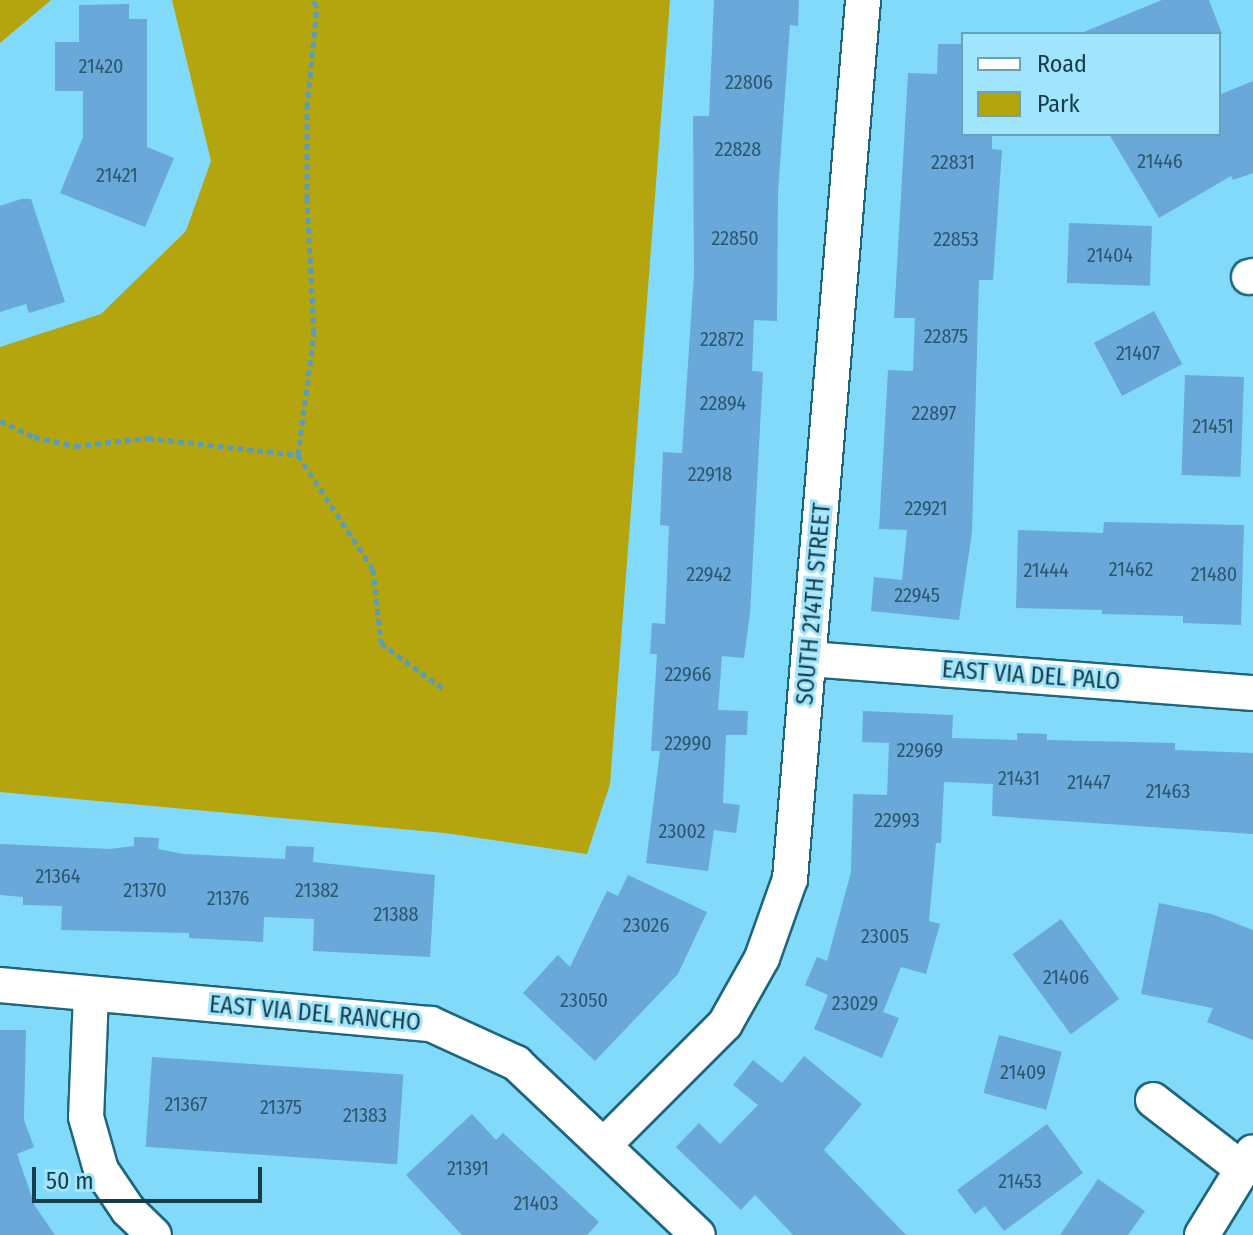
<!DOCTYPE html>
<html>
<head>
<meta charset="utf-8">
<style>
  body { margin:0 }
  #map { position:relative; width:1253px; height:1235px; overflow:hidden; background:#81daf9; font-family:"Fira Sans Condensed",sans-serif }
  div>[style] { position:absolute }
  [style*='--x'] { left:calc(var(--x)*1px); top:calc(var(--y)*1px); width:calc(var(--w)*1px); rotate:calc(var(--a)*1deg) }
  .green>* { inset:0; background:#b4a40e }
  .building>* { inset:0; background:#69a8d8; transform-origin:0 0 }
  .path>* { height:5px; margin-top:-2.5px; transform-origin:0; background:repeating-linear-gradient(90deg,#599eb6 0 6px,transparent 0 10px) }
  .roads { filter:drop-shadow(2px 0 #1e667c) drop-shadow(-2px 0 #1e667c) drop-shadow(0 2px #1e667c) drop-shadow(0 -2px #1e667c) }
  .minor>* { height:34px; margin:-17px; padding:0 17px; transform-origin:17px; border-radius:17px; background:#fff }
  span { translate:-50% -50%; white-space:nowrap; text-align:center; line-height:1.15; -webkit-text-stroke:6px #a0e5fd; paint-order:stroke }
  .number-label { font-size:20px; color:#2c586d }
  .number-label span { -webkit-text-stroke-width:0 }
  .street-label { font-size:24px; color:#173d49 }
  .legend { position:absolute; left:961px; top:32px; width:260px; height:104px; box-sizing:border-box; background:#a0e5fd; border:2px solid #69a2b5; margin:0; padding:10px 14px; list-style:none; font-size:24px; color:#173d49 }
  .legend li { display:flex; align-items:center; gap:16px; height:40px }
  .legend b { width:40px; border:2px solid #69a2b5 }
  .scale { position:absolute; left:32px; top:1167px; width:230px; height:36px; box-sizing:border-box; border:4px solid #173d49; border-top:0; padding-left:10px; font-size:24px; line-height:28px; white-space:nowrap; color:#173d49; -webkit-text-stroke:6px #a0e5fd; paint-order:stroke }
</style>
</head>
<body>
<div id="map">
  <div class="green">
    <div style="clip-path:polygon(0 0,51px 0,0 43px)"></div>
    <div style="clip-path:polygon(172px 0,670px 0,610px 784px,587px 854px,445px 833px,0 792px,0 347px,101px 314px,186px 231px,211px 161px)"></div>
  </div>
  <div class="building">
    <div style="clip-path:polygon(714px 0,799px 0,798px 26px,790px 25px,778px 192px,777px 321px,754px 320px,752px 371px,763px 372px,750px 613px,744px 658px,722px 656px,718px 710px,748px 711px,747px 735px,726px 735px,723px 803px,740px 805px,736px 833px,714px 830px,708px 871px,646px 863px,660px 751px,651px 751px,657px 654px,650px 654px,652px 623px,665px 624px,669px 526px,660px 525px,663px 452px,682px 453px,694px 274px,693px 116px,709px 116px)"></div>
    <div style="clip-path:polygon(1162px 0,1209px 0,1222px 34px,1079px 34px)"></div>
    <div style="clip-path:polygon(129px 4px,129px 19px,147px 19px,147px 147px,174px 158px,145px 227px,60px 193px,83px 137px,83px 91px,55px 91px,55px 42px,79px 42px,79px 5px)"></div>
    <div style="clip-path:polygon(938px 44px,963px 44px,963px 134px,992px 134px,992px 149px,1002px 150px,993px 280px,979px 280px,972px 532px,959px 620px,871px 611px,874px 577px,902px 580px,907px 530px,879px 529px,888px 370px,913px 371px,915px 318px,894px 318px,908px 73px,937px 74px)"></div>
    <div style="clip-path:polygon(1253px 81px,1253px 173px,1233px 180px,1231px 176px,1159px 218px,1109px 134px,1219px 134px,1219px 95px)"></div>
    <div style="clip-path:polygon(21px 199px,31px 199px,65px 302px,29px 313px,26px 304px,0 312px,0 206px)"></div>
    <div style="left:1069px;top:223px;width:83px;height:60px;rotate:2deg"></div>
    <div style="left:1154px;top:311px;width:60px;height:68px;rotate:62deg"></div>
    <div style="left:1185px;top:375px;width:59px;height:100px;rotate:2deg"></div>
    <div style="clip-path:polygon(1104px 522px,1244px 525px,1241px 625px,1183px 623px,1183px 616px,1102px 614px,1102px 610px,1016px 608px,1018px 530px,1103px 533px)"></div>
    <div style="clip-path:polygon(863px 711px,953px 715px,952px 738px,1017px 740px,1017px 733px,1047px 734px,1047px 740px,1175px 743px,1175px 750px,1253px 753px,1253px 834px,992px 816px,993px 784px,944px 782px,941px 843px,936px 843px,929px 921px,940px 924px,926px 974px,901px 967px,883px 1012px,899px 1018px,882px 1058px,814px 1029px,828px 995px,805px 985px,817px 957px,827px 961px,851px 872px,853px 794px,887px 795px,889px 743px,862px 742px)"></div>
    <div style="clip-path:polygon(134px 837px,159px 838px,158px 849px,184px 854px,285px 859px,286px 846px,314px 847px,313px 862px,435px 875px,430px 957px,313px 951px,314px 919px,264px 917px,263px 942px,189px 938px,189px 933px,61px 930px,62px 906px,23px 905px,23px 897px,0 895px,0 844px,110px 849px,134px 846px)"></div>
    <div style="clip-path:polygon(628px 875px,707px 912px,678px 974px,595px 1061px,523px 993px,558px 955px,570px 967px,607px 891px,618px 896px)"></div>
    <div style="clip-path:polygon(1159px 903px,1212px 914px,1253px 930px,1253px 1040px,1207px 1022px,1213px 1008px,1141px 994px)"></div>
    <div style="left:1061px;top:919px;width:99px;height:60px;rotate:54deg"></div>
    <div style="clip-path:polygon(0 1030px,26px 1030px,24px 1120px,34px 1147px,17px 1154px,35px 1206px,55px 1235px,0 1235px)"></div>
    <div style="left:999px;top:1035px;width:65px;height:60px;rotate:15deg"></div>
    <div style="clip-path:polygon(804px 1056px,862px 1104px,824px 1150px,906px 1235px,793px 1235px,755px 1195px,741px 1210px,676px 1147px,699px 1123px,720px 1144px,758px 1105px,733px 1085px,753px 1060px,782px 1083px)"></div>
    <div style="left:152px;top:1057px;width:252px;height:90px;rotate:4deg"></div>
    <div style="clip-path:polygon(472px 1114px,496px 1140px,503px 1133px,599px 1222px,587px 1235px,462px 1235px,406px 1175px)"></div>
    <div style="clip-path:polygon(1047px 1124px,1083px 1173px,1004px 1231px,985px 1206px,975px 1214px,957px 1190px)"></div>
    <div style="clip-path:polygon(1098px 1179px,1145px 1211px,1128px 1235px,1060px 1235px)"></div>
  </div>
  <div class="path">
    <div style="--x:0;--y:421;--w:38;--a:25"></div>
    <div style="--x:34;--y:437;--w:42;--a:12.4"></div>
    <div style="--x:75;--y:446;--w:73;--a:-6.3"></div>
    <div style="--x:148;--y:438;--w:151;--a:6.5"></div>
    <div style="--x:298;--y:455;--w:136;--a:56.7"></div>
    <div style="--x:373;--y:569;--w:74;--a:83.8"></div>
    <div style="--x:381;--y:643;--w:79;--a:36.3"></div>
    <div style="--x:298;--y:455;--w:123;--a:-82.5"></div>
    <div style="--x:314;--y:333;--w:134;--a:-93"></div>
    <div style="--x:307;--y:199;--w:92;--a:-90"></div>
    <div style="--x:307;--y:107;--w:101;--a:-84.3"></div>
    <div style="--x:317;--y:6;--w:8;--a:-130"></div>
  </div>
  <div class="roads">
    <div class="minor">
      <div style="--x:1249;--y:277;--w:4;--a:-14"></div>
      <div style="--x:810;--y:659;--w:444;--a:4.4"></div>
      <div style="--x:0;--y:985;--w:433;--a:5.2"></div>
      <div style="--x:431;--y:1024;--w:94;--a:24.6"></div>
      <div style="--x:516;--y:1063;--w:250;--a:43.4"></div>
      <div style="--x:91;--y:994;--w:123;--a:92.3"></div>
      <div style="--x:86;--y:1117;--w:55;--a:74.2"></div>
      <div style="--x:101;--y:1170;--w:48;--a:56"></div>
      <div style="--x:128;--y:1210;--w:36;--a:44"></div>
      <div style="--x:1153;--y:1100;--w:111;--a:37.7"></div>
      <div style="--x:605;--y:1144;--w:170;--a:-45"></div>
      <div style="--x:725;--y:1024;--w:76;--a:-60.7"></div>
      <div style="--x:762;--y:958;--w:84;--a:-70.5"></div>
      <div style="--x:790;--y:879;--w:882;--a:-85.25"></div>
      <div style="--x:1202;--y:1235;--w:97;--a:-58.4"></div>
    </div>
  </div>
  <div class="number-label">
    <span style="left:101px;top:66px">21420</span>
    <span style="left:749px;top:82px">22806</span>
    <span style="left:738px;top:149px">22828</span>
    <span style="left:1160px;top:161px">21446</span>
    <span style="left:953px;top:162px">22831</span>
    <span style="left:117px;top:175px">21421</span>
    <span style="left:735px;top:238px">22850</span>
    <span style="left:956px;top:239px">22853</span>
    <span style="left:1110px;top:255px">21404</span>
    <span style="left:946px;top:336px">22875</span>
    <span style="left:722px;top:339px">22872</span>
    <span style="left:1138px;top:353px">21407</span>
    <span style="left:723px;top:403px">22894</span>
    <span style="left:934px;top:413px">22897</span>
    <span style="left:1213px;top:426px">21451</span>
    <span style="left:710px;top:474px">22918</span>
    <span style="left:926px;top:508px">22921</span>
    <span style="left:1131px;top:569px">21462</span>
    <span style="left:1046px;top:570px">21444</span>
    <span style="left:709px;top:574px">22942</span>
    <span style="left:1214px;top:574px">21480</span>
    <span style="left:917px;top:595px">22945</span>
    <span style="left:688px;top:674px">22966</span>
    <span style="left:688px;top:743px">22990</span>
    <span style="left:920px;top:750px">22969</span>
    <span style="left:1019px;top:778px">21431</span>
    <span style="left:1089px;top:782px">21447</span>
    <span style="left:1168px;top:791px">21463</span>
    <span style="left:897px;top:820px">22993</span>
    <span style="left:682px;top:831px">23002</span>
    <span style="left:58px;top:876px">21364</span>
    <span style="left:145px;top:890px">21370</span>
    <span style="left:317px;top:890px">21382</span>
    <span style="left:228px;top:898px">21376</span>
    <span style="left:396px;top:914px">21388</span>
    <span style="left:646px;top:925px">23026</span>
    <span style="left:885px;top:936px">23005</span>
    <span style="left:1066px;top:977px">21406</span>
    <span style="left:584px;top:1000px">23050</span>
    <span style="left:855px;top:1003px">23029</span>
    <span style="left:1023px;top:1072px">21409</span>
    <span style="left:186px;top:1104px">21367</span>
    <span style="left:281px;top:1107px">21375</span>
    <span style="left:365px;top:1115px">21383</span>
    <span style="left:468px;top:1168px">21391</span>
    <span style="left:1020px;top:1181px">21453</span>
    <span style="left:536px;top:1203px">21403</span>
  </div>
  <div class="street-label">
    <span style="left:814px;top:604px;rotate:-85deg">SOUTH 214TH STREET</span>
    <span style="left:1031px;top:676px;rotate:4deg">EAST VIA DEL PALO</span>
    <span style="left:315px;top:1014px;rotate:5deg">EAST VIA DEL RANCHO</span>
  </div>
  <ul class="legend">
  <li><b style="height:10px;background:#fff"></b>Road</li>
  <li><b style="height:22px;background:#b4a40e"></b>Park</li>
  </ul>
  <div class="scale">50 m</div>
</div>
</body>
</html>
